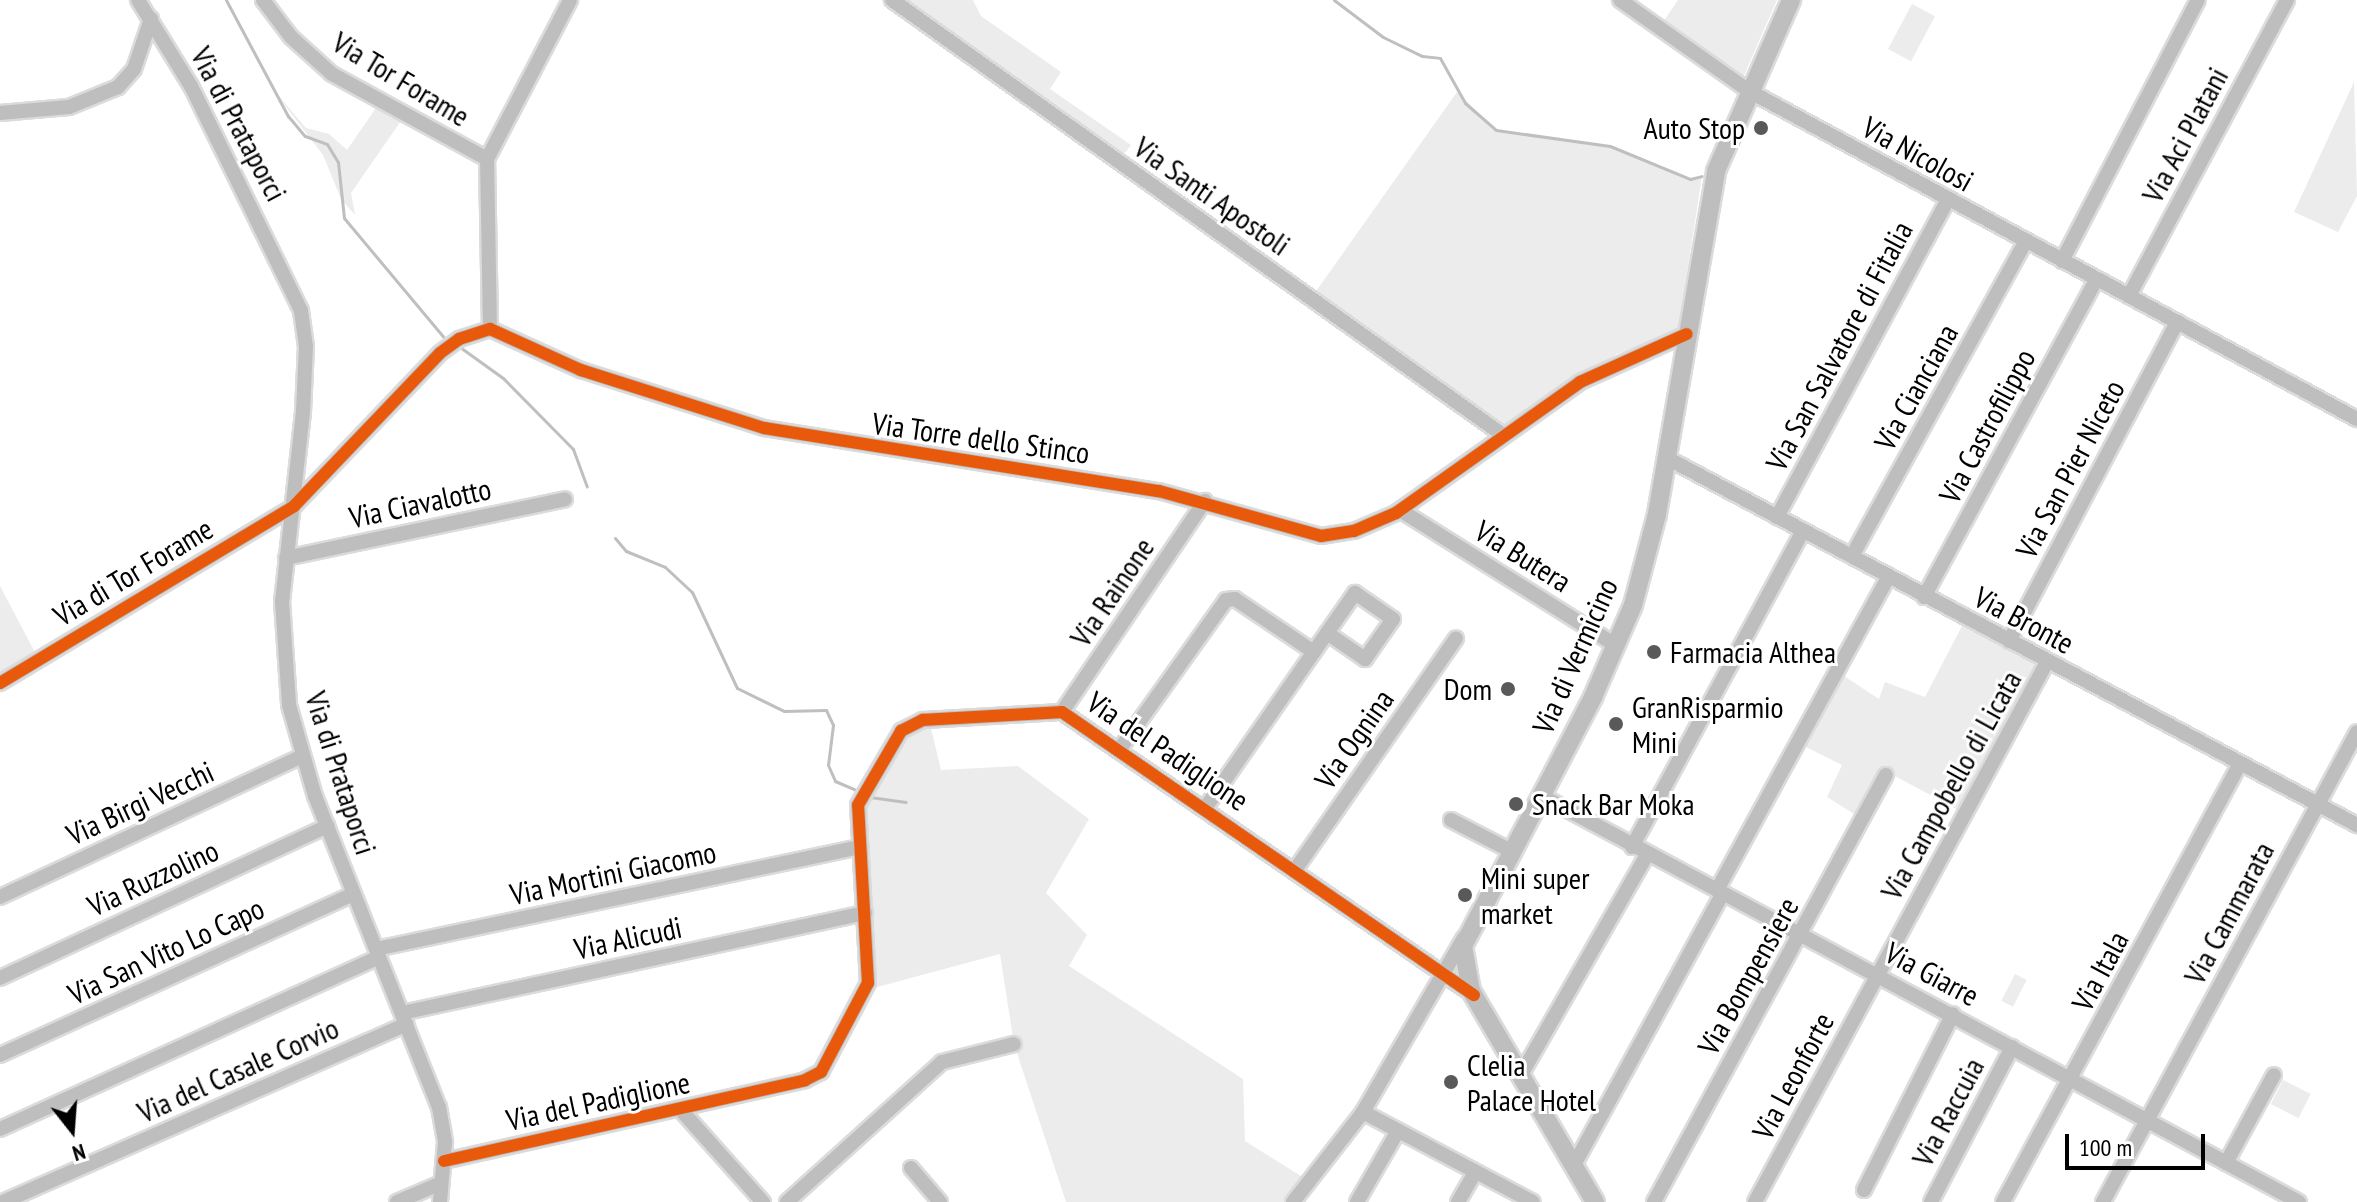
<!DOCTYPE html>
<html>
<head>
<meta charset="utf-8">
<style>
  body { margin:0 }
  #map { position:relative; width:2357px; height:1202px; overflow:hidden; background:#fff; font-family:"PT Sans Narrow",sans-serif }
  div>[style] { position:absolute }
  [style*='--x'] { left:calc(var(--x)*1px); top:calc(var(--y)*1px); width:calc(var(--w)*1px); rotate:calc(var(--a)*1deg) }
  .green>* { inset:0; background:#ececec; transform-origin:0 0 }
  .stream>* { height:3px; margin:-1.5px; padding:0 1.5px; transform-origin:1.5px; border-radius:1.5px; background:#bfbfbf }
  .roads { filter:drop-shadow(2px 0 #dbdbdb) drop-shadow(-2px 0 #dbdbdb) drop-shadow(0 2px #dbdbdb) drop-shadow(0 -2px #dbdbdb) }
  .minor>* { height:14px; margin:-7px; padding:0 7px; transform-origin:7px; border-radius:7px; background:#bebebe }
  .major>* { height:18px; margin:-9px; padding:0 9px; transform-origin:9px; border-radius:9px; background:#bebebe }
  .cycleway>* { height:12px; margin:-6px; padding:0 6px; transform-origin:6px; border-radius:6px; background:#e8590c }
  .dots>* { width:22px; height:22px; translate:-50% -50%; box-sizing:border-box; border:4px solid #fff; border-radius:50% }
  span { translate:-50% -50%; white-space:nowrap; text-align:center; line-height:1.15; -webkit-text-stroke:6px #fff; paint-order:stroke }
  .street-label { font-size:30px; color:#000 }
  .poi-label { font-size:30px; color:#000 }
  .right { translate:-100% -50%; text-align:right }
  .left { translate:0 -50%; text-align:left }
  .north { position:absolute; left:32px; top:1090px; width:80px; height:80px; -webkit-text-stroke:6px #fff; paint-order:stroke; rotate:163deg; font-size:22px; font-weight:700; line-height:32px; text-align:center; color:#000 }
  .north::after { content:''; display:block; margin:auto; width:28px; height:36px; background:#000; clip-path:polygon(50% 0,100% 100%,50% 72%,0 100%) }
  .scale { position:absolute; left:2065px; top:1134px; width:140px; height:36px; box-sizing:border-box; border:4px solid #000; border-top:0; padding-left:10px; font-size:24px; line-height:28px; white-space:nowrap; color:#000; -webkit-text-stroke:6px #fff; paint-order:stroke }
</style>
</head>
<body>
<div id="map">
  <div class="green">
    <div style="clip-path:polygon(901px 0,973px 0,981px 16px,1061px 72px,1050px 89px,1131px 145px,1120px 159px)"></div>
    <div style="clip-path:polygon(1678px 0,1777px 0,1742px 80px,1661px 25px)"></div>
    <div style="left:1912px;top:4px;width:26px;height:51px;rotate:28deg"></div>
    <div style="clip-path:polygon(2354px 82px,2357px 196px,2338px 232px,2294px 212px)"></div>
    <div style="clip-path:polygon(271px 87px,306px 128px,329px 134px,347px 150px,378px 105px,403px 118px,351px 193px,355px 215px,341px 199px,323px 155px)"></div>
    <div style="clip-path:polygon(1457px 92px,1496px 130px,1610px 146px,1690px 179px,1702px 176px,1678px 332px,1617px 354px,1566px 384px,1503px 432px,1312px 297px)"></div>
    <div style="clip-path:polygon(0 586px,39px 660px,0 683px)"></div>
    <div style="clip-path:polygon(1962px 626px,2040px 663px,1960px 811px,1893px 775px,1867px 822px,1827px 797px,1842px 765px,1802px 745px,1841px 674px,1879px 699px,1885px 682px,1925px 697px)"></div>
    <div style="clip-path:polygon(929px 720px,941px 770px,1018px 766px,1089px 819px,1046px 893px,1087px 935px,1069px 966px,1243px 1079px,1245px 1141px,1309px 1181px,1293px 1202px,1066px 1202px,1014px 1044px,1000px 954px,866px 990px,857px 818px,903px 729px)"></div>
    <div style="left:2015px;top:974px;width:13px;height:30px;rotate:27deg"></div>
    <div style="left:2283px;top:1080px;width:31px;height:27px;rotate:27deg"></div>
  </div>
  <div class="stream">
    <div style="--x:226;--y:0;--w:132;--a:61.9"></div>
    <div style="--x:288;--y:116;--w:26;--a:50"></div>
    <div style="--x:305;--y:136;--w:23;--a:20"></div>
    <div style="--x:327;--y:144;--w:21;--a:59"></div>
    <div style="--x:338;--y:162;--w:56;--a:83.9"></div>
    <div style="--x:344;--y:218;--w:160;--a:50.1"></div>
    <div style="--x:1334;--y:0;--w:61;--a:37.1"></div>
    <div style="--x:1383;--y:37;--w:43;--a:26"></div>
    <div style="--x:1422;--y:56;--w:18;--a:6"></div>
    <div style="--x:1440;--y:58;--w:51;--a:60.9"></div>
    <div style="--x:1465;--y:103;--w:41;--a:41.1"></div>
    <div style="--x:1496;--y:130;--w:115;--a:8"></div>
    <div style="--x:1610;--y:146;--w:87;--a:22.4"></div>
    <div style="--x:1690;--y:179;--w:12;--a:-14"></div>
    <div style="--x:457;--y:345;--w:57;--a:35.7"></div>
    <div style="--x:503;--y:378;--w:100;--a:45.4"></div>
    <div style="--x:573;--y:449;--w:40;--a:69.8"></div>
    <div style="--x:615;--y:538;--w:17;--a:50"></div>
    <div style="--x:626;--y:551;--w:42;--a:22.3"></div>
    <div style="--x:665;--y:567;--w:37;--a:43"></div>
    <div style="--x:692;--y:592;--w:106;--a:64.9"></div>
    <div style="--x:737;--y:688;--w:52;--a:26.1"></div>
    <div style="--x:784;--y:711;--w:42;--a:-1.4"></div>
    <div style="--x:826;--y:710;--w:17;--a:65"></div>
    <div style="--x:833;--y:725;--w:40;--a:97.1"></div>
    <div style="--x:828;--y:765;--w:17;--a:66"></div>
    <div style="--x:835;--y:781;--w:25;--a:23"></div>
    <div style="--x:870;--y:797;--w:36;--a:8"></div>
  </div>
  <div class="roads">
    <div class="minor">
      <div style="--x:138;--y:0;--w:101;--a:58.4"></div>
      <div style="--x:191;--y:86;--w:250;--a:63.9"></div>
      <div style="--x:301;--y:311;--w:35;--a:82"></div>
      <div style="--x:306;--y:346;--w:66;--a:92.6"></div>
      <div style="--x:303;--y:412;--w:190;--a:96.3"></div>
      <div style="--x:282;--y:601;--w:104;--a:86.1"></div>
      <div style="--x:289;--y:705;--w:95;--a:74.1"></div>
      <div style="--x:315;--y:796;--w:335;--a:68.3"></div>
      <div style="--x:439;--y:1107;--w:36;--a:80"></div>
      <div style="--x:445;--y:1142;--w:60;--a:94.8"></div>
      <div style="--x:263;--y:0;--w:46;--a:52.9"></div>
      <div style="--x:291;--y:37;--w:55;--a:42.1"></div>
      <div style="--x:332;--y:74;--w:177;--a:28.7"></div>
      <div style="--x:892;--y:0;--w:750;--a:35.45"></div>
      <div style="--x:1620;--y:0;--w:158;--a:35.2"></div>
      <div style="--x:1749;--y:91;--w:691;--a:28.35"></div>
      <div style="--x:0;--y:113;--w:69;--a:-5"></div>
      <div style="--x:69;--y:107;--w:53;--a:-22.2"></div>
      <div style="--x:118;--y:87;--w:24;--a:-48"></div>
      <div style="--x:134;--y:69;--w:53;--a:-71.2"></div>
      <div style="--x:2062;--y:261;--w:294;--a:-62.5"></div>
      <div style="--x:2129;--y:296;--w:336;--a:-61.9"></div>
      <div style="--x:490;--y:329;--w:170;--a:-91"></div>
      <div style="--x:487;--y:159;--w:179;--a:-62.4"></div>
      <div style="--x:1667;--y:458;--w:782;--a:28.01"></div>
      <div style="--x:1400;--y:510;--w:256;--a:32.1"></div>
      <div style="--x:1777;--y:517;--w:359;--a:-61.7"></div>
      <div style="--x:1852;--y:556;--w:359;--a:-61.1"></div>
      <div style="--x:286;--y:558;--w:285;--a:-11.9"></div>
      <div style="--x:1355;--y:593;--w:46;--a:34.4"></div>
      <div style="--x:1393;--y:619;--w:49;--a:125"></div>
      <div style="--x:1365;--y:659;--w:46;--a:-145.6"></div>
      <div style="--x:1327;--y:633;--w:49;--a:-55"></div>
      <div style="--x:1924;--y:597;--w:361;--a:-61.5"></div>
      <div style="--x:2009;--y:641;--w:361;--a:-62.2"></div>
      <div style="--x:0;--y:683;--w:343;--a:-31"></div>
      <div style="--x:294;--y:506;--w:211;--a:-46.3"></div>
      <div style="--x:440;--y:353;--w:24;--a:-36"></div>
      <div style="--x:459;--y:339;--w:33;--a:-18"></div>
      <div style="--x:490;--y:329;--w:100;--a:24.3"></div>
      <div style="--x:581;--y:370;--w:192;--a:17.6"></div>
      <div style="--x:764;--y:428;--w:400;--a:9.1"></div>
      <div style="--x:1159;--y:491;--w:168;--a:15.5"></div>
      <div style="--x:1321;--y:536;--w:33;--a:-9"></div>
      <div style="--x:1354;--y:531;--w:46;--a:-23.2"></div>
      <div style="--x:1396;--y:513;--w:226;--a:-35.4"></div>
      <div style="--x:1580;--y:382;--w:117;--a:-24.2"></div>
      <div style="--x:1062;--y:712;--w:255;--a:-55.9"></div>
      <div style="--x:1119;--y:750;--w:184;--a:-54.5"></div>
      <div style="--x:1226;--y:600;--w:9;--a:-6"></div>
      <div style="--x:1235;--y:599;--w:95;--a:33.9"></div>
      <div style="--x:1540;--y:795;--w:861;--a:28.2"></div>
      <div style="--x:1206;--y:807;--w:212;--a:-55.2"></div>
      <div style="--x:1451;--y:820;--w:65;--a:27.3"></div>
      <div style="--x:1632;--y:847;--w:359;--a:-61.6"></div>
      <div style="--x:1295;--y:870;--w:282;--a:-55.2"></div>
      <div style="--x:1717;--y:890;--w:358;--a:-61.3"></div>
      <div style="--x:0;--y:897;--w:333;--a:-25"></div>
      <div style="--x:376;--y:949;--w:495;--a:-11.9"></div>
      <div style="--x:0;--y:978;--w:361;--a:-24.9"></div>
      <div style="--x:402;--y:1013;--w:474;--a:-12.2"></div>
      <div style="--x:0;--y:1055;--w:388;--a:-24.5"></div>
      <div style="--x:1522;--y:1073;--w:251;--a:-60.2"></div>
      <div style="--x:680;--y:1109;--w:125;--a:48.3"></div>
      <div style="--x:1363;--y:1112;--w:192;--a:27.9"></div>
      <div style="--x:0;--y:1129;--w:416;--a:-24.4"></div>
      <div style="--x:444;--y:1161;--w:370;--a:-12.6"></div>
      <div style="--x:805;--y:1080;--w:18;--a:-27"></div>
      <div style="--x:821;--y:1072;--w:101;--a:-62.2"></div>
      <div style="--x:868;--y:983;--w:178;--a:-93.2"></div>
      <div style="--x:858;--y:805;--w:86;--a:-59.8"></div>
      <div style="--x:901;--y:731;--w:25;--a:-27"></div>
      <div style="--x:923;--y:720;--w:139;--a:-3.3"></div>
      <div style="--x:1062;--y:712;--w:500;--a:34.5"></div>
      <div style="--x:2226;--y:1163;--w:100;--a:-61.4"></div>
      <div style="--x:1574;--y:1165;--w:310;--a:-61.3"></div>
      <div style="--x:911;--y:1168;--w:45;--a:49.5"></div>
      <div style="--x:1864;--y:1190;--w:197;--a:-63.2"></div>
      <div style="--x:3;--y:1202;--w:441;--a:-23.8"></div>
      <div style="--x:397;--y:1202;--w:46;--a:-23.2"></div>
      <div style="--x:787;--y:1202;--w:209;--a:-42.1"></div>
      <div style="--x:942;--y:1062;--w:74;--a:-14"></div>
      <div style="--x:1293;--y:1202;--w:114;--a:-52.1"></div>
      <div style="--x:1363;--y:1112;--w:201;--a:-59.9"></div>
      <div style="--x:1357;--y:1202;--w:82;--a:-60"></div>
      <div style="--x:1458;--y:1202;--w:34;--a:-60"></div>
      <div style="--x:1654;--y:1202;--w:486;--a:-61.5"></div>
      <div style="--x:1755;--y:1202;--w:614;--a:-61.6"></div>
      <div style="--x:1931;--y:1202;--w:175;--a:-62.4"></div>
      <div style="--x:2003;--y:1202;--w:498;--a:-61.6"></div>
      <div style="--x:2103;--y:1202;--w:534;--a:-61.61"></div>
    </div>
    <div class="major">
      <div style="--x:1595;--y:1202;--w:245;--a:-120.4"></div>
      <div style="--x:1471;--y:991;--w:46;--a:-100.1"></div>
      <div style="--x:1463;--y:946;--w:281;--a:-62.4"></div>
      <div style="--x:1593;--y:697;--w:100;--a:-66.5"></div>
      <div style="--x:1633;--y:605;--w:94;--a:-75.2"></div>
      <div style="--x:1657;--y:514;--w:348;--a:-80.2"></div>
      <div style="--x:1716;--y:171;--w:187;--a:-66.3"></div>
    </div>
  </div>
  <div class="cycleway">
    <div style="--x:0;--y:683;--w:343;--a:-31"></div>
    <div style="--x:294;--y:506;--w:211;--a:-46.3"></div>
    <div style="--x:440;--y:353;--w:24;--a:-36"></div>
    <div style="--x:459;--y:339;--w:33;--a:-18"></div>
    <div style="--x:490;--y:329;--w:100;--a:24.3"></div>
    <div style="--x:581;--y:370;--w:192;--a:17.6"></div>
    <div style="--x:764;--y:428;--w:400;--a:9.1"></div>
    <div style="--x:1159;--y:491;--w:168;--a:15.5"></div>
    <div style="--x:1321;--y:536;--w:33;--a:-9"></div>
    <div style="--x:1354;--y:531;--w:46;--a:-23.2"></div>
    <div style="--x:1396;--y:513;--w:226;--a:-35.4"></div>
    <div style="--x:1580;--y:382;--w:117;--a:-24.2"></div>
    <div style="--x:444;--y:1161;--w:370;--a:-12.6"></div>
    <div style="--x:805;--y:1080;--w:18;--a:-27"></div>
    <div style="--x:821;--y:1072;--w:101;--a:-62.2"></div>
    <div style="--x:868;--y:983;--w:178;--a:-93.2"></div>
    <div style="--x:858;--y:805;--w:86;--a:-59.8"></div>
    <div style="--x:901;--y:731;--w:25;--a:-27"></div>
    <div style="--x:923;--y:720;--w:139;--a:-3.3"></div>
    <div style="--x:1062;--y:712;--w:500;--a:34.5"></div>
  </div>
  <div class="dots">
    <div style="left:1761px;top:128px;background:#595959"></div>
    <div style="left:1654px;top:652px;background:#595959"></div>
    <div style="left:1508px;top:689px;background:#595959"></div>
    <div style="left:1616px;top:724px;background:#595959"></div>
    <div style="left:1516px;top:804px;background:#595959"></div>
    <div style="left:1465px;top:895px;background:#595959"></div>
    <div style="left:1451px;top:1082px;background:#595959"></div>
  </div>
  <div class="street-label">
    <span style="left:401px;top:79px;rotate:31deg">Via Tor Forame</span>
    <span style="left:239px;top:124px;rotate:62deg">Via di Prataporci</span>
    <span style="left:2185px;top:135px;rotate:-62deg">Via Aci Platani</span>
    <span style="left:1918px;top:154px;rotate:29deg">Via Nicolosi</span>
    <span style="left:1212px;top:196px;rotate:35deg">Via Santi Apostoli</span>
    <span style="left:1839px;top:346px;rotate:-62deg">Via San Salvatore di Fitalia</span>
    <span style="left:1916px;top:387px;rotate:-61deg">Via Cianciana</span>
    <span style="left:1987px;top:426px;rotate:-62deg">Via Castrofilippo</span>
    <span style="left:981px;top:438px;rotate:8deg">Via Torre dello Stinco</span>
    <span style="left:2070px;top:469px;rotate:-62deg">Via San Pier Niceto</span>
    <span style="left:420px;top:503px;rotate:-12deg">Via Ciavalotto</span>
    <span style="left:1523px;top:556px;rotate:32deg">Via Butera</span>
    <span style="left:133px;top:572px;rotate:-31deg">Via di Tor Forame</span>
    <span style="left:1112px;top:592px;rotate:-56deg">Via Rainone</span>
    <span style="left:2024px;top:620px;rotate:28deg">Via Bronte</span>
    <span style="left:1575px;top:656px;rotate:-66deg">Via di Vermicino</span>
    <span style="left:1354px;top:739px;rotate:-55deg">Via Ognina</span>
    <span style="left:1168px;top:751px;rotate:34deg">Via del Padiglione</span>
    <span style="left:341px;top:773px;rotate:72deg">Via di Prataporci</span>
    <span style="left:1951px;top:785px;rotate:-61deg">Via Campobello di Licata</span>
    <span style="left:140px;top:803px;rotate:-25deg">Via Birgi Vecchi</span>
    <span style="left:613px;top:873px;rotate:-12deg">Via Mortini Giacomo</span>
    <span style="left:153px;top:878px;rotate:-25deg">Via Ruzzolino</span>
    <span style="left:2229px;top:913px;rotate:-62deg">Via Cammarata</span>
    <span style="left:628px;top:938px;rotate:-12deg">Via Alicudi</span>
    <span style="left:166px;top:951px;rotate:-25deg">Via San Vito Lo Capo</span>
    <span style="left:2100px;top:971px;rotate:-62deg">Via Itala</span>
    <span style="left:1932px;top:974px;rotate:28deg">Via Giarre</span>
    <span style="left:1748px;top:976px;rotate:-61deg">Via Bompensiere</span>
    <span style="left:238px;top:1070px;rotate:-24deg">Via del Casale Corvio</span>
    <span style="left:1793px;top:1076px;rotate:-62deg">Via Leonforte</span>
    <span style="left:598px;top:1101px;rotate:-12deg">Via del Padiglione</span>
    <span style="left:1948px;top:1112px;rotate:-62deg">Via Raccuia</span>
  </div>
  <div class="poi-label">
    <span class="right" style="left:1745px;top:128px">Auto Stop</span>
    <span class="left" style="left:1670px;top:652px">Farmacia Althea</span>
    <span class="right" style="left:1492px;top:689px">Dom</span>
    <span class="left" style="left:1632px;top:724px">GranRisparmio<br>Mini</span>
    <span class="left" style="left:1532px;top:804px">Snack Bar Moka</span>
    <span class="left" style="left:1481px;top:895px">Mini super<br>market</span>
    <span class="left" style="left:1467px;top:1082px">Clelia<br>Palace Hotel</span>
  </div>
  <div class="north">N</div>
  <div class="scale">100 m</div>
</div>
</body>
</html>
